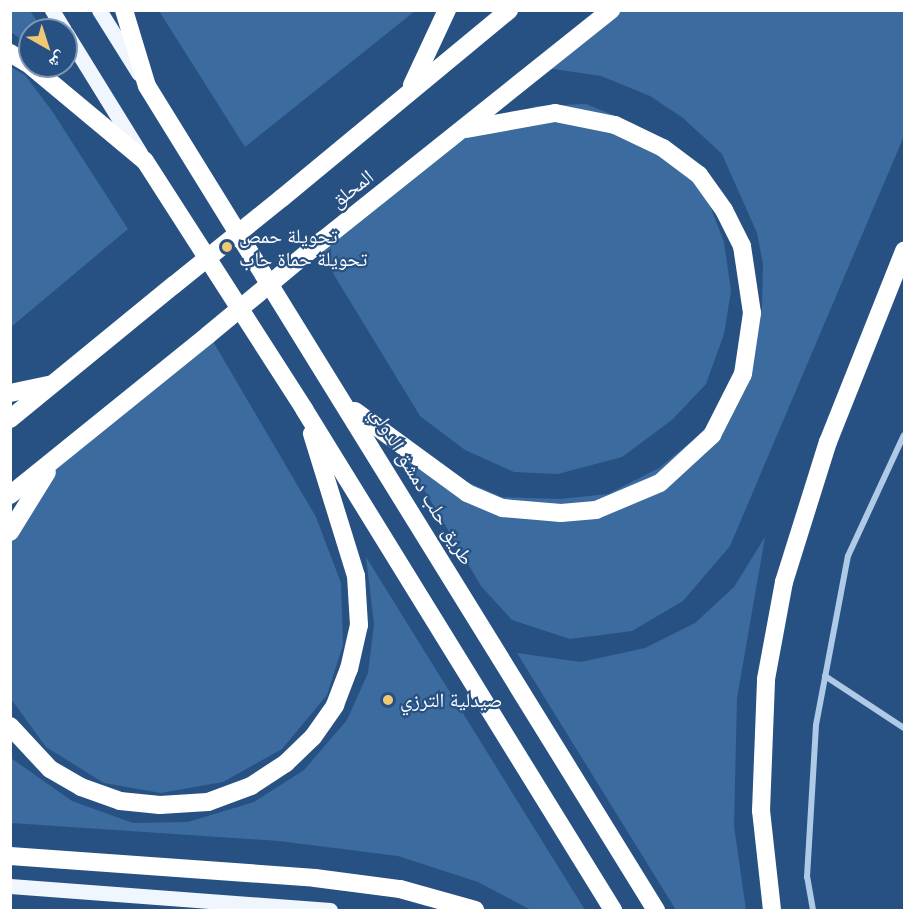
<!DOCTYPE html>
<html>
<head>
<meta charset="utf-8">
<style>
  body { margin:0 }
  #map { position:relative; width:915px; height:921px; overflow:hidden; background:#275182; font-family:"PT Sans","Noto Naskh Arabic",sans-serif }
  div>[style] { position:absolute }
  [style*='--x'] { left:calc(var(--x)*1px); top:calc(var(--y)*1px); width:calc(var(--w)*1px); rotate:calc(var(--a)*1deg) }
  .green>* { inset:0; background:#3c6b9f }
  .street>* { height:6px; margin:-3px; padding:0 3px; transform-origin:3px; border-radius:3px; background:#afcae6 }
  .primary>* { height:15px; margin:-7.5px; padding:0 7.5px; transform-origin:7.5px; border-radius:7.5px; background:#f0f6fd }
  .highway>* { height:18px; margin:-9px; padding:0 9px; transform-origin:9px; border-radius:9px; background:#fff }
  .highway-bridge>* { height:18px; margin:-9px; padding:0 9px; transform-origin:9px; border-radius:9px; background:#fff }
  .dots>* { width:16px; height:16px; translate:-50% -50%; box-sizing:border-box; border:3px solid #275182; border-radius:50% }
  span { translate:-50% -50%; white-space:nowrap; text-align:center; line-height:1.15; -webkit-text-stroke:4.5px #275182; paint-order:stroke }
  .street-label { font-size:20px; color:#fff }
  .poi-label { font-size:20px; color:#fff }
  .left { translate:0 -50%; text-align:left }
  .frame { position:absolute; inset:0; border:12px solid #fff; pointer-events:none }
  .north { position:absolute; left:18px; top:18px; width:60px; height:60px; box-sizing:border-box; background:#275182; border:2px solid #7d97b4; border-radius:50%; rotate:141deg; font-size:16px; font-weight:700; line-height:24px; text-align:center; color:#fff }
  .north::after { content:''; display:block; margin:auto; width:21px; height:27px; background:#efc875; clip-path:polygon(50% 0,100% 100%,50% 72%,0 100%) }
</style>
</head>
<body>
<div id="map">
  <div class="green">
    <div style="clip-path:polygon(11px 10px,30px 11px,43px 30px,30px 30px,30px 46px,11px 32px)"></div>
    <div style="clip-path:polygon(159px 11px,415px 11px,245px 147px)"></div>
    <div style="clip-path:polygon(608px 11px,904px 11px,904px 136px,730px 546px,683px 601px,632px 631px,570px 639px,512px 620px,481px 586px,403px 454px,502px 497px,560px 499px,608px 494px,659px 468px,703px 432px,732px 392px,752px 351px,762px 308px,763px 264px,757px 233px,722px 154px,683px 118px,650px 96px,601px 76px,540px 67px)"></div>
    <div style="clip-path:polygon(11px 67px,25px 75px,52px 111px,128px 229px,11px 327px)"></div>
    <div style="clip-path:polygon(586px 104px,635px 124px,677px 154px,707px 198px,724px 242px,731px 291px,724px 334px,706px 384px,672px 420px,622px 457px,558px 474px,514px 472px,465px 450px,420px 416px,317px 247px,438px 151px,536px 106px)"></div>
    <div style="clip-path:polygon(211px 338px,316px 517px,341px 583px,343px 645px,327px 695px,282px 749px,223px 782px,161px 793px,104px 783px,46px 747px,11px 699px,10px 518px,41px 478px)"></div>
    <div style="clip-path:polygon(765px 537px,737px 698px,734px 826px,746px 910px,676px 910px,517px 653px,581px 662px,645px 648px,695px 623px,734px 587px)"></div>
    <div style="clip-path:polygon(366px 557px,585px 910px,531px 910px,478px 882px,398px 856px,279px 841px,11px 823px,11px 758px,72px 801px,133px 823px,188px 822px,254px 802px,304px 770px,347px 720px,368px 673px,374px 624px)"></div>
  </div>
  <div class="street">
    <div style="--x:825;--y:676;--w:95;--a:33.4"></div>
    <div style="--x:813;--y:910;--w:34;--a:-100"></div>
    <div style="--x:807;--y:877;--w:152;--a:-86.6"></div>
    <div style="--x:816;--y:725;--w:172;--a:-79.3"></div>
    <div style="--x:848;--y:556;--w:133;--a:-65.2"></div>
  </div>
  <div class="primary">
    <div style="--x:52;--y:10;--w:23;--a:59"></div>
    <div style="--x:99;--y:10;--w:75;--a:58"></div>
    <div style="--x:66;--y:33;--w:141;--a:58.3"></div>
    <div style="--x:10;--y:886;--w:321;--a:4.3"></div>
  </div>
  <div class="highway">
    <div style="--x:124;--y:10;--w:79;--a:73.2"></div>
    <div style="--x:147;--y:86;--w:969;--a:58.3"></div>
    <div style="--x:10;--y:53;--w:23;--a:31"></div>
    <div style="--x:31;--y:66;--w:148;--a:39.8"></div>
    <div style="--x:145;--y:161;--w:295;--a:57.3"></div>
    <div style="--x:304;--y:409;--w:589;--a:58.34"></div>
    <div style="--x:412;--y:85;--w:83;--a:-65"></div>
    <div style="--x:282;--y:198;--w:295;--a:-39.6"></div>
    <div style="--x:323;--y:240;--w:369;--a:-38.6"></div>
    <div style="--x:10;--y:393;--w:40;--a:-12"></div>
    <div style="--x:355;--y:411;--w:139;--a:36.2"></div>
    <div style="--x:467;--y:493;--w:39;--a:23"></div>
    <div style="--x:503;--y:508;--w:58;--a:4.9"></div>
    <div style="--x:561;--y:513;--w:35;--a:-5"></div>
    <div style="--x:596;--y:510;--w:69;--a:-22.9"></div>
    <div style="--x:660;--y:483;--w:71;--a:-42.7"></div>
    <div style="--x:712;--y:435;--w:68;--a:-63.1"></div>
    <div style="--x:743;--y:374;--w:62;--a:-81.6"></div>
    <div style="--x:752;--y:313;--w:68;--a:-98.5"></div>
    <div style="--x:742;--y:246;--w:40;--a:-116.6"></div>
    <div style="--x:724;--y:210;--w:43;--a:-125.5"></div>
    <div style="--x:699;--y:175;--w:45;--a:-143.1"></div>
    <div style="--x:663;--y:148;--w:53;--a:-154.4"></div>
    <div style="--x:615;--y:125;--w:61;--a:-168.7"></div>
    <div style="--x:555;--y:113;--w:90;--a:169.8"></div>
    <div style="--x:10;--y:419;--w:212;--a:-39.3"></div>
    <div style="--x:10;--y:495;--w:255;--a:-38.9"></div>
    <div style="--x:10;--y:532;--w:70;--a:-58.3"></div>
    <div style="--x:10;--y:726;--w:59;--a:47.1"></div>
    <div style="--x:50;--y:769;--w:36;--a:30"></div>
    <div style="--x:81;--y:787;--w:41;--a:19.7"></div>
    <div style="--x:120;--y:801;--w:40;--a:5.7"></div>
    <div style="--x:160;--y:805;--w:48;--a:-3.6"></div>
    <div style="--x:208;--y:802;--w:46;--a:-20.4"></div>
    <div style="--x:251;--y:786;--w:42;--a:-33.3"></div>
    <div style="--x:286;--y:763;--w:37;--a:-44"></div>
    <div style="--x:313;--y:737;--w:39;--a:-55"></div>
    <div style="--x:335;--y:705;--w:39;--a:-69"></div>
    <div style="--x:349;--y:669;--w:45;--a:-77.2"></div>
    <div style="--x:359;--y:625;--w:49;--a:-93.5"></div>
    <div style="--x:356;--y:576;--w:149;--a:-107.2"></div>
    <div style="--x:10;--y:856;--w:306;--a:4.1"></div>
    <div style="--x:315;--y:878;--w:86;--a:7.4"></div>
    <div style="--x:400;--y:889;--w:78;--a:15.6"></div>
    <div style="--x:772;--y:910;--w:100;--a:-96.3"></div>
    <div style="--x:761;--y:811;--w:132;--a:-87.8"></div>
    <div style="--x:766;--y:679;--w:99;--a:-79.5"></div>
    <div style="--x:784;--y:582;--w:147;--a:-72.6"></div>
    <div style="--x:828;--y:442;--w:206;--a:-68.3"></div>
  </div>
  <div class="highway-bridge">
    <div style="--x:174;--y:285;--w:139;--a:-38.9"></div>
    <div style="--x:208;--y:335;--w:149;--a:-39.6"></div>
  </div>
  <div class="dots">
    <div style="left:227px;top:247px;background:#efc875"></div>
    <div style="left:388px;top:700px;background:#efc875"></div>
  </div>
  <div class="street-label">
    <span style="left:352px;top:189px;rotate:-38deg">المحلق</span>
    <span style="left:422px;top:486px;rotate:59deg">طريق حلب دمشق الدولي</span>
  </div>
  <div class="poi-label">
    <span class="left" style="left:239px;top:248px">تحويلة حمص<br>تحويلة حماة حاب</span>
    <span class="left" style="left:400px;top:700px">صيدلية الترزي</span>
  </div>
  <div class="frame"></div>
  <div class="north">ش</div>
</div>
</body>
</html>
